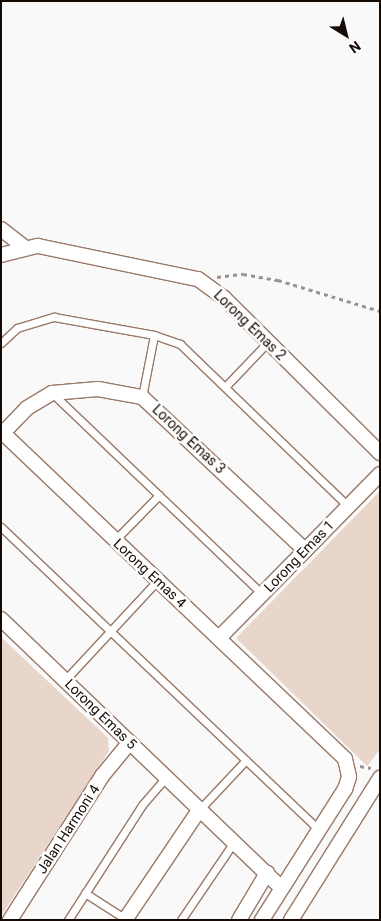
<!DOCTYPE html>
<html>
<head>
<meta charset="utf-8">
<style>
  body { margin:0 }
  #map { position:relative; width:381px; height:921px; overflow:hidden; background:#f9f9f9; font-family:Roboto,sans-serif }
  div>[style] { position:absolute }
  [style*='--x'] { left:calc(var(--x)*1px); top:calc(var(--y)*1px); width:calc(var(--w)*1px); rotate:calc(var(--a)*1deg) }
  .green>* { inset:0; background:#e9d6cb }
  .path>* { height:2.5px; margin-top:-1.25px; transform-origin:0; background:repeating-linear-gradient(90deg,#999492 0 4px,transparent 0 8px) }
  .roads { filter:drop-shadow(1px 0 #9a7967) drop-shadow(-1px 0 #9a7967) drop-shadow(0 1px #9a7967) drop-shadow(0 -1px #9a7967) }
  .lane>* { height:7px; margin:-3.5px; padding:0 3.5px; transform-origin:3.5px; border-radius:3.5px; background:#fff }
  .street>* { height:14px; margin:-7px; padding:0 7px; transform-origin:7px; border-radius:7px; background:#fff }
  span { translate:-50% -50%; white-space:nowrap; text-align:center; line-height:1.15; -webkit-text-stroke:5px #fff; paint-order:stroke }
  .street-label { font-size:14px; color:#160a05 }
  .frame { position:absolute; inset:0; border:2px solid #160a05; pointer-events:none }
  .north { position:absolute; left:321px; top:10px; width:50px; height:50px; -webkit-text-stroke:4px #fff; paint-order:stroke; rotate:144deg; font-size:14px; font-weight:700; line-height:20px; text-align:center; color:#160a05 }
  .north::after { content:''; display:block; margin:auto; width:18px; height:22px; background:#160a05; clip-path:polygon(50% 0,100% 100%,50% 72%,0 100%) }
</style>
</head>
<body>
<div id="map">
  <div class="green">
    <div style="clip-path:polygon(380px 491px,380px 749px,367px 766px,236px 638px)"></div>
    <div style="clip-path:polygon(1px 637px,108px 738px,109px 751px,1px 916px)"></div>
  </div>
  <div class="path">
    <div style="--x:217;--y:277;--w:26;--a:-7"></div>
    <div style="--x:243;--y:274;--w:36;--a:10"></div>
    <div style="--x:278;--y:280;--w:107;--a:16.9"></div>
    <div style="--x:360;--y:766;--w:11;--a:10"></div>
  </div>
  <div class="roads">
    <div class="lane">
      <div style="--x:1;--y:343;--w:22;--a:-43"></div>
      <div style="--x:17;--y:328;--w:39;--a:-17"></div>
      <div style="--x:54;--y:317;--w:102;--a:10.2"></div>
      <div style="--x:154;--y:335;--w:28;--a:19"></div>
      <div style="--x:180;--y:344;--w:233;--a:44"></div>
      <div style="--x:225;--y:387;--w:62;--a:-46.3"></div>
      <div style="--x:53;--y:394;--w:289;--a:43.7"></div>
      <div style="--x:142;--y:397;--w:63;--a:-79"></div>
      <div style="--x:1;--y:527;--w:439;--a:43.6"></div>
      <div style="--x:115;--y:540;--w:63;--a:-45.6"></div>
      <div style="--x:65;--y:680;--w:137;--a:-47.1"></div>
      <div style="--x:200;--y:809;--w:67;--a:-46.8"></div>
      <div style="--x:85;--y:893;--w:50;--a:32.7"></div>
      <div style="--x:68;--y:920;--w:137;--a:-57.2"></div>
      <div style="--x:142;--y:805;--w:37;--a:-49"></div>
      <div style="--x:181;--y:920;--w:94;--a:-55.8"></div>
    </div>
    <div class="street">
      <div style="--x:1;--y:229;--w:29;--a:38"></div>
      <div style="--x:1;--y:255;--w:38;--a:-14"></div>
      <div style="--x:38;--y:246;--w:163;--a:11.7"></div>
      <div style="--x:198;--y:279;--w:32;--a:36"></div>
      <div style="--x:224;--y:298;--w:220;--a:44.8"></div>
      <div style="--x:3;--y:433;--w:472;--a:43.6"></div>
      <div style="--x:345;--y:759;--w:18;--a:77"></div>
      <div style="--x:349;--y:777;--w:13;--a:108"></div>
      <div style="--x:345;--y:789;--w:155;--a:122.4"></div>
      <div style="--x:1;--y:435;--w:37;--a:-46"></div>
      <div style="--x:27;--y:408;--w:29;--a:-31"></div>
      <div style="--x:52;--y:393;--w:46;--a:-5"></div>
      <div style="--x:98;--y:389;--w:45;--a:10.3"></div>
      <div style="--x:142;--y:397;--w:224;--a:43.2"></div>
      <div style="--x:1;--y:619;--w:389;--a:43.8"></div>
      <div style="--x:219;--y:638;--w:230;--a:-45.5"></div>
      <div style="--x:10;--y:920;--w:171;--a:-57.4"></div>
      <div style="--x:102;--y:776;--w:44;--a:-50.5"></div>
      <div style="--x:125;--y:920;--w:134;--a:-56"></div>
      <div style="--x:239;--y:920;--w:55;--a:-59.2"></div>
      <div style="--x:291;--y:920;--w:168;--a:-57.9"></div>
    </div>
  </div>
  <div class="street-label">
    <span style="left:250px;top:325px;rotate:44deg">Lorong Emas 2</span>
    <span style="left:189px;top:439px;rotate:43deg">Lorong Emas 3</span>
    <span style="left:299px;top:556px;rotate:-46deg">Lorong Emas 1</span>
    <span style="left:150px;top:573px;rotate:43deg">Lorong Emas 4</span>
    <span style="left:101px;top:714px;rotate:44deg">Lorong Emas 5</span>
    <span style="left:68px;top:829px;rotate:-57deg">Jalan Harmoni 4</span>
  </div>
  <div class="frame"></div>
  <div class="north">N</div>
</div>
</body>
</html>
